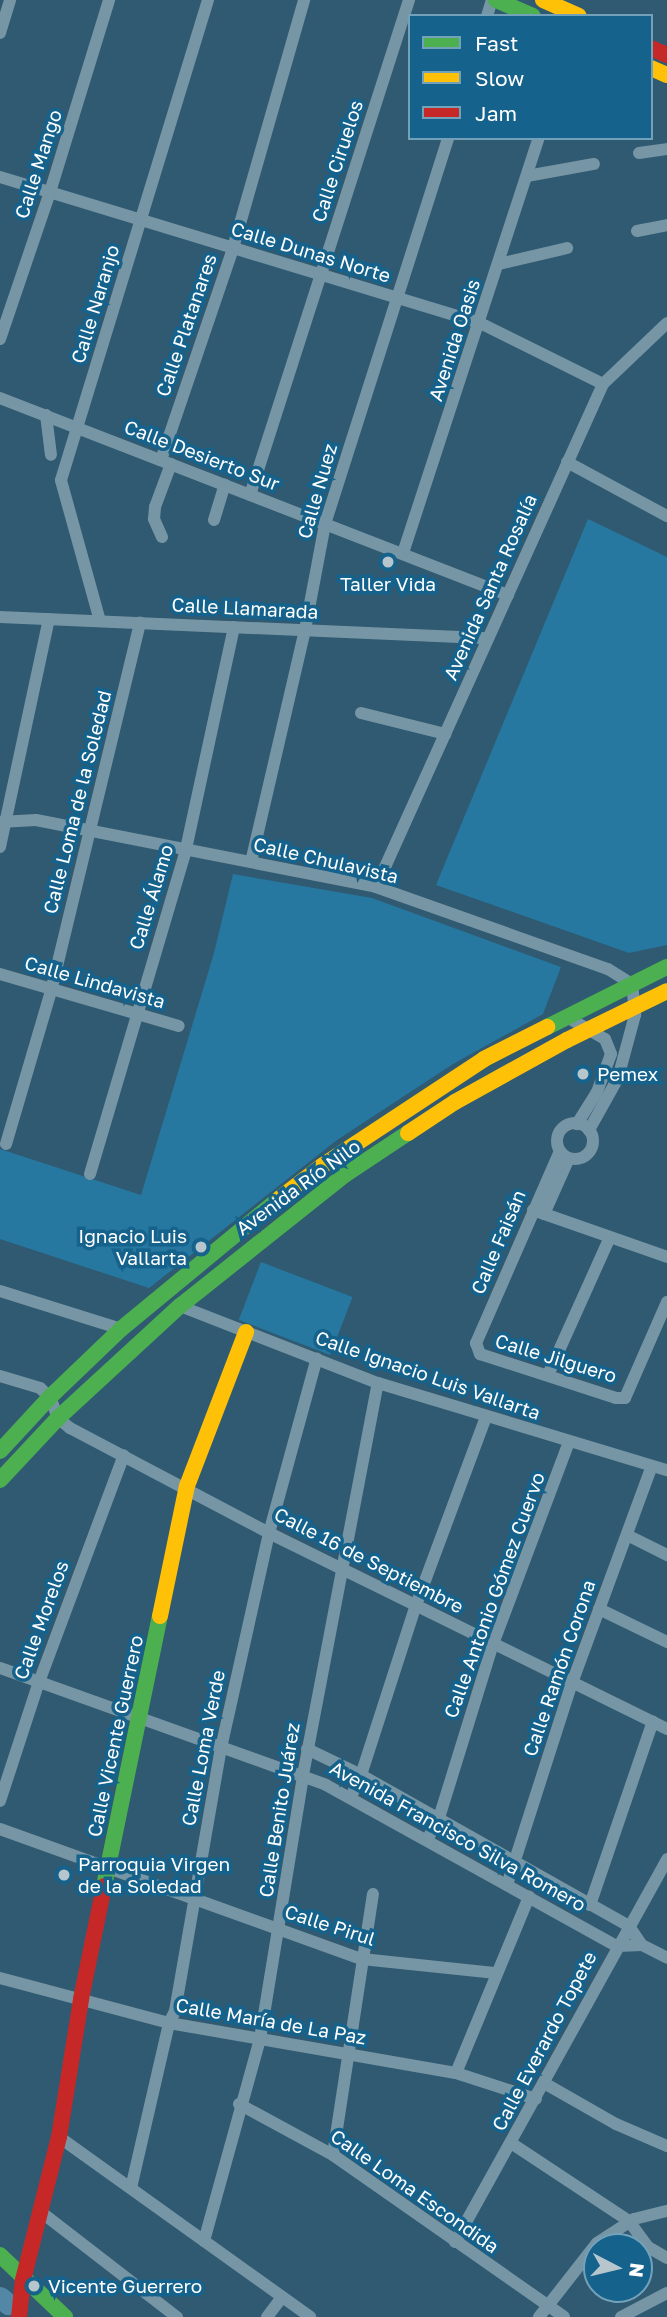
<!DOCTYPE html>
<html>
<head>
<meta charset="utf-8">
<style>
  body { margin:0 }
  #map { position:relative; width:667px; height:2317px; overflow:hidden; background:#305a71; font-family:"Golos Text",sans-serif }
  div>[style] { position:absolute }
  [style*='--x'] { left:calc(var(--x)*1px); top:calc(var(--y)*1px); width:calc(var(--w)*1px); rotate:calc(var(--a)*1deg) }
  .green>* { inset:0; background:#2678a1; transform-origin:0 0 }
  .river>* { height:21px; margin:-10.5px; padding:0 10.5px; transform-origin:10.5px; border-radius:10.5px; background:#5288a5 }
  .street>* { height:12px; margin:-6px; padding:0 6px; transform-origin:6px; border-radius:6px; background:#7796a5 }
  .street>.ring { margin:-6px; padding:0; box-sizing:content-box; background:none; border:12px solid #7796a5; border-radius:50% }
  .fast>* { height:16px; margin:-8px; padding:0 8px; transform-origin:8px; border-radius:8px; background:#4caf50 }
  .slow>* { height:16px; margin:-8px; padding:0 8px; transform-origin:8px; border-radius:8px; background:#ffc107 }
  .jam>* { height:16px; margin:-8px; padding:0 8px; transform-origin:8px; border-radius:8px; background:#c62828 }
  .dots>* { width:19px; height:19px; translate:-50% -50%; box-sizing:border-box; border:4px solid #15628c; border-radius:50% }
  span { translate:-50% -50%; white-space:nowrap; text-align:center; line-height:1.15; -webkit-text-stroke:7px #15628c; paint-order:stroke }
  .street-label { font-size:19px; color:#fff }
  .poi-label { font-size:19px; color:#fff }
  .left { translate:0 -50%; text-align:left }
  .right { translate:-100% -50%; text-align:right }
  .legend { position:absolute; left:408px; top:14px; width:245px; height:126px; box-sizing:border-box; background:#15628c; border:2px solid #73a1ba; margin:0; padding:9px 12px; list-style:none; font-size:21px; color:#fff }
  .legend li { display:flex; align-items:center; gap:14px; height:35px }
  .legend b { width:35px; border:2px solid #73a1ba }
  .north { position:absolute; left:583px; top:2233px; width:70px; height:70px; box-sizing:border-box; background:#15628c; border:2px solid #73a1ba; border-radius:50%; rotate:97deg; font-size:19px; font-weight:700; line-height:28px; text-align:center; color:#fff }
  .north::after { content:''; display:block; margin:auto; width:24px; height:32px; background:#b7c5cd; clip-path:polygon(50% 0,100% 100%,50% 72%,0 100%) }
</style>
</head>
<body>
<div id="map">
  <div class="green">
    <div style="clip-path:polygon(588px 519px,667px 557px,667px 945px,629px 953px,436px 885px)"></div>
    <div style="clip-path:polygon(233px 874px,372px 898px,561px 967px,543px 1014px,453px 1064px,337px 1140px,149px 1288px,0 1239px,0 1149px,141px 1195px,214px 953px)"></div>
    <div style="left:261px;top:1262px;width:98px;height:62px;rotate:21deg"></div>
  </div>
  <div class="river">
    <div style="--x:0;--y:2297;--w:11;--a:41"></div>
  </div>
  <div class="street">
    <div style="--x:487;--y:16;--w:17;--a:-73"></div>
    <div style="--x:0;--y:33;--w:34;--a:-73"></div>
    <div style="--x:639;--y:153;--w:28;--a:-8"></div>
    <div style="--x:527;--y:176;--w:68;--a:-10.2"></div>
    <div style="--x:0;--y:177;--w:502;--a:16.92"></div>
    <div style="--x:480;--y:323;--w:137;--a:26.4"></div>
    <div style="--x:637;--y:231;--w:31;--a:-11"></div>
    <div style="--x:499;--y:264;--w:70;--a:-13.2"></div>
    <div style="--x:0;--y:339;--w:155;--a:-71.2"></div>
    <div style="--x:50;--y:192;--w:201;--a:-72.9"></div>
    <div style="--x:0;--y:398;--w:545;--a:21.2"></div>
    <div style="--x:46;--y:415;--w:40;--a:82.9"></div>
    <div style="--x:161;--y:460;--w:224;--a:-71.2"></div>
    <div style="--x:233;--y:248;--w:258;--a:-74"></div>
    <div style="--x:567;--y:462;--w:114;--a:28.4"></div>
    <div style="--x:250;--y:495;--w:520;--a:-72.19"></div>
    <div style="--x:214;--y:520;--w:37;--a:-73"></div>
    <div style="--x:162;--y:537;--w:20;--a:-114"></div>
    <div style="--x:154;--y:519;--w:12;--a:-85"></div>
    <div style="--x:155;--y:507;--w:46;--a:-69.6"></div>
    <div style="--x:403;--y:553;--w:437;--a:-71.9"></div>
    <div style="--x:0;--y:617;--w:488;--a:2.5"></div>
    <div style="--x:100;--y:621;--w:146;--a:-105.5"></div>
    <div style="--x:61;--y:480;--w:502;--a:-72.97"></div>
    <div style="--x:361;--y:713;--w:87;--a:14"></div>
    <div style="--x:0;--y:822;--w:36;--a:-3"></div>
    <div style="--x:36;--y:820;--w:347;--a:11.1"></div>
    <div style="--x:376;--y:887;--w:246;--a:19.5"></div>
    <div style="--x:608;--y:969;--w:28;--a:32"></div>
    <div style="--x:632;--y:984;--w:31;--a:84"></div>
    <div style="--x:635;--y:1015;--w:65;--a:105.1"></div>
    <div style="--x:618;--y:1078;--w:60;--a:119.1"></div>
    <div style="--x:0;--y:847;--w:233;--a:-77.9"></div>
    <div style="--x:251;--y:862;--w:238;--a:-76.9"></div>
    <div style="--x:305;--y:630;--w:108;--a:-79.3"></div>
    <div style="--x:325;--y:524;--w:405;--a:-72.3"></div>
    <div style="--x:376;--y:887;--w:552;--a:-65.71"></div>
    <div style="--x:603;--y:384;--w:88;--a:-43.6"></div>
    <div style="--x:0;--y:974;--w:186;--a:16.2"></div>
    <div style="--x:567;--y:1017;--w:44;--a:30.1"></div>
    <div style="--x:605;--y:1039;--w:16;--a:68"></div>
    <div style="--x:611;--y:1054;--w:40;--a:110.2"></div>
    <div style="--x:597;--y:1092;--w:38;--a:122"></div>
    <div class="ring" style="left:557px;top:1123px;width:24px;height:24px"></div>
    <div style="--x:6;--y:1144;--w:159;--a:-73.6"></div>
    <div style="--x:51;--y:991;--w:379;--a:-76.4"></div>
    <div style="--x:560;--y:1151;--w:210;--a:113.6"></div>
    <div style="--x:476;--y:1343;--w:12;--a:70"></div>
    <div style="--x:480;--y:1354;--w:143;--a:17.9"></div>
    <div style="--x:616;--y:1398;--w:9;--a:0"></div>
    <div style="--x:625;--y:1398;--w:105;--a:-66.4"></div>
    <div style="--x:90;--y:1174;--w:339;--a:-73.5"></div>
    <div style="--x:186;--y:849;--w:227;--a:-77.8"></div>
    <div style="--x:533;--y:1210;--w:142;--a:19.3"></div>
    <div style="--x:544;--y:1214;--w:61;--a:-65.9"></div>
    <div style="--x:0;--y:1291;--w:127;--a:17.4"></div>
    <div style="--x:180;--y:1306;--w:212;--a:21.3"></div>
    <div style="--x:378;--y:1383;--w:302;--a:16.8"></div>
    <div style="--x:548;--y:1375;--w:151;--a:-65.8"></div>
    <div style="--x:0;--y:1376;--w:42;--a:16.7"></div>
    <div style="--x:40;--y:1388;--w:13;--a:42"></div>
    <div style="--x:50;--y:1397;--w:22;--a:69"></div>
    <div style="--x:58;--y:1418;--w:16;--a:40"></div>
    <div style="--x:70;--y:1428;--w:225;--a:27.8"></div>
    <div style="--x:269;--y:1533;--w:444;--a:26.2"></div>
    <div style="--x:627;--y:1535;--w:45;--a:26.6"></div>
    <div style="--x:599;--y:1609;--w:76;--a:25.9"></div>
    <div style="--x:0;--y:1668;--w:346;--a:19.7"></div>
    <div style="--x:326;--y:1785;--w:333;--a:29"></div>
    <div style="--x:617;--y:1946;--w:25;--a:-2"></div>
    <div style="--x:307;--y:1749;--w:60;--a:25.7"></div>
    <div style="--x:361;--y:1775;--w:308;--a:29.4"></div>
    <div style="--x:629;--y:1926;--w:23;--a:56"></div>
    <div style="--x:642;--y:1945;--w:28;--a:27"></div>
    <div style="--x:351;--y:1797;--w:24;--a:-66"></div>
    <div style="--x:361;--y:1775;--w:179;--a:-72.1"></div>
    <div style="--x:416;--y:1605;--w:201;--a:-69.6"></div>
    <div style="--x:0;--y:1801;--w:125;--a:-71.9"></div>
    <div style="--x:39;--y:1682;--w:242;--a:-69.5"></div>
    <div style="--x:0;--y:1829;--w:385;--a:19.8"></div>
    <div style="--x:362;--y:1959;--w:135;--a:6"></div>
    <div style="--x:427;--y:1840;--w:25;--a:-61"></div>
    <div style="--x:439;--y:1818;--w:182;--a:-72.8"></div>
    <div style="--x:493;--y:1644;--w:216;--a:-69.4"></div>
    <div style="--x:507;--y:1885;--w:212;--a:-72.2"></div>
    <div style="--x:572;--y:1683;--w:231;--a:-69.8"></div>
    <div style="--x:590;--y:1905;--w:194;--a:-71.1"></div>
    <div style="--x:0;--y:1978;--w:175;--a:14.9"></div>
    <div style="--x:169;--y:2023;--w:291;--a:9.9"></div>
    <div style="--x:456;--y:2073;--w:84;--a:18"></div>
    <div style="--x:456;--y:2073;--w:191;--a:-67.5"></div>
    <div style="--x:544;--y:2083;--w:83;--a:29.7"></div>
    <div style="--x:616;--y:2124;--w:56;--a:23.3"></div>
    <div style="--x:239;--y:2104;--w:107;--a:28.5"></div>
    <div style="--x:333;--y:2155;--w:282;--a:35"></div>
    <div style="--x:59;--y:2137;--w:309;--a:35.6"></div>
    <div style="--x:511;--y:2143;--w:141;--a:33.5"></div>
    <div style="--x:629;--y:2221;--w:32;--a:54"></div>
    <div style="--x:648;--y:2247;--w:22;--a:30"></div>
    <div style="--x:333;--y:2155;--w:264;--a:-81.3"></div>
    <div style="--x:131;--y:2188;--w:169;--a:-77"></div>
    <div style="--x:169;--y:2023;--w:13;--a:-63"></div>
    <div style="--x:175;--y:2011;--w:267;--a:-80.1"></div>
    <div style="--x:221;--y:1748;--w:220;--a:-77.4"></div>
    <div style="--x:269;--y:1533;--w:181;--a:-74.7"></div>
    <div style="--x:41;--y:2212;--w:172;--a:37.7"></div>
    <div style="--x:204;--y:2241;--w:210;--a:-74.5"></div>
    <div style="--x:260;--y:2039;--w:267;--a:-80.7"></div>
    <div style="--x:303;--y:1775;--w:399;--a:-79.2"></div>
    <div style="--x:455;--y:2242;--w:438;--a:-61"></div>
    <div style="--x:267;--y:2317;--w:25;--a:-53"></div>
    <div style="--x:539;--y:2317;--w:94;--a:-51.9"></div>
    <div style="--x:597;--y:2243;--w:44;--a:-33"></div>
    <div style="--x:634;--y:2219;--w:34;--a:-14"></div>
    <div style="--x:621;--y:2317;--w:52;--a:-27.6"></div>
  </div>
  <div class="fast">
    <div style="--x:496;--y:0;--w:40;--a:23.4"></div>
    <div style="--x:547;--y:1027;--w:134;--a:-26.6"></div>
    <div style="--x:0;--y:1451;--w:74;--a:-47.2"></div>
    <div style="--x:50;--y:1397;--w:98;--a:-43.8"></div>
    <div style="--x:121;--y:1329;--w:206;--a:-39.5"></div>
    <div style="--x:0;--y:1480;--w:85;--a:-46.9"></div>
    <div style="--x:58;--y:1418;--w:166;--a:-42.6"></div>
    <div style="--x:180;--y:1306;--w:212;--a:-38.5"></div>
    <div style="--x:346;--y:1174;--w:74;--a:-33.5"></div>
    <div style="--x:104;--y:1886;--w:276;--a:-78.3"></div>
    <div style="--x:0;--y:2255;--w:90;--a:43.6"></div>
  </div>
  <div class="slow">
    <div style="--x:543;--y:0;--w:39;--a:24"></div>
    <div style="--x:651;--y:68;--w:17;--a:24"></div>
    <div style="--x:408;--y:1133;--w:56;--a:-33.4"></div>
    <div style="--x:455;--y:1102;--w:128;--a:-29"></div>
    <div style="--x:567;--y:1040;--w:111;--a:-26.1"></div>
    <div style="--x:280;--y:1198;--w:53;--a:-37.3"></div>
    <div style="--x:322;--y:1166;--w:194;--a:-33.4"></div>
    <div style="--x:484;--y:1059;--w:71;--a:-26.9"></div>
    <div style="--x:160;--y:1616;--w:133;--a:-78.3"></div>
    <div style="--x:187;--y:1486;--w:165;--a:-69"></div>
  </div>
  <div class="jam">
    <div style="--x:651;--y:48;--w:17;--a:24"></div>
    <div style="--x:19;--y:2317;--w:37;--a:-84"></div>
    <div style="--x:23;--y:2280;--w:147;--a:-75.9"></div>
    <div style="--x:59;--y:2137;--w:140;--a:-80.9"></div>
    <div style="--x:81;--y:1999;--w:115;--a:-78.5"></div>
  </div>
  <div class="dots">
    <div style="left:388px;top:562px;background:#b7c5cd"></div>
    <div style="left:583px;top:1074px;background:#b7c5cd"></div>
    <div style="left:201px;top:1247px;background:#b7c5cd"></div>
    <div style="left:64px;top:1875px;background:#b7c5cd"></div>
    <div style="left:34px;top:2286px;background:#b7c5cd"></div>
  </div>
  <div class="street-label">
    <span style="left:337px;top:161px;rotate:-72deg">Calle Ciruelos</span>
    <span style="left:38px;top:164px;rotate:-72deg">Calle Mango</span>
    <span style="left:311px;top:252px;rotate:17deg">Calle Dunas Norte</span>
    <span style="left:95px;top:304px;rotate:-73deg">Calle Naranjo</span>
    <span style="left:186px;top:325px;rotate:-71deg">Calle Platanares</span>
    <span style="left:454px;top:340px;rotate:-72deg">Avenida Oasis</span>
    <span style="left:202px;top:455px;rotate:21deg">Calle Desierto Sur</span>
    <span style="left:317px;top:491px;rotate:-74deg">Calle Nuez</span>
    <span style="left:490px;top:587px;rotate:-66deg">Avenida Santa Rosalía</span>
    <span style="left:245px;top:608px;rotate:3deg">Calle Llamarada</span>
    <span style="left:77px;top:802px;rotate:-76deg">Calle Loma de la Soledad</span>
    <span style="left:326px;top:860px;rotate:13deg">Calle Chulavista</span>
    <span style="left:151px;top:897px;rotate:-73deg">Calle Álamo</span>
    <span style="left:95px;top:982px;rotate:16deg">Calle Lindavista</span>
    <span style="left:298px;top:1187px;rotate:-36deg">Avenida Río Nilo</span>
    <span style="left:498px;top:1242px;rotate:-67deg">Calle Faisán</span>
    <span style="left:556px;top:1358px;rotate:17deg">Calle Jilguero</span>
    <span style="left:428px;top:1375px;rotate:19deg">Calle Ignacio Luis Vallarta</span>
    <span style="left:369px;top:1560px;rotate:27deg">Calle 16 de Septiembre</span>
    <span style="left:494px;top:1595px;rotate:-70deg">Calle Antonio Gómez Cuervo</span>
    <span style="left:41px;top:1620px;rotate:-70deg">Calle Morelos</span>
    <span style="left:559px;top:1668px;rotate:-71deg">Calle Ramón Corona</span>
    <span style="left:115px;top:1736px;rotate:-78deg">Calle Vicente Guerrero</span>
    <span style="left:203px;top:1748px;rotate:-79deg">Calle Loma Verde</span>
    <span style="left:279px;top:1810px;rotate:-81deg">Calle Benito Juárez</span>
    <span style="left:458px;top:1836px;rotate:29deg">Avenida Francisco Silva Romero</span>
    <span style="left:330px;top:1925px;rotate:18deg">Calle Pirul</span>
    <span style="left:271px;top:2021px;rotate:10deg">Calle María de La Paz</span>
    <span style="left:544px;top:2041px;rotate:-62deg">Calle Everardo Topete</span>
    <span style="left:415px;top:2191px;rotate:35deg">Calle Loma Escondida</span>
  </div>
  <div class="poi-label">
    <span style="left:388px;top:584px">Taller Vida</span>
    <span class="left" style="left:597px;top:1074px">Pemex</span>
    <span class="right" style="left:187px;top:1247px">Ignacio Luis<br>Vallarta</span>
    <span class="left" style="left:78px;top:1875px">Parroquia Virgen<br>de la Soledad</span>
    <span class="left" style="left:48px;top:2286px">Vicente Guerrero</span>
  </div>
  <ul class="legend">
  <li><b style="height:9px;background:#4caf50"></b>Fast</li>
  <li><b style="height:9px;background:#ffc107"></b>Slow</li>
  <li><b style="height:9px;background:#c62828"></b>Jam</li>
  </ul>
  <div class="north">N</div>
</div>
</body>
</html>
